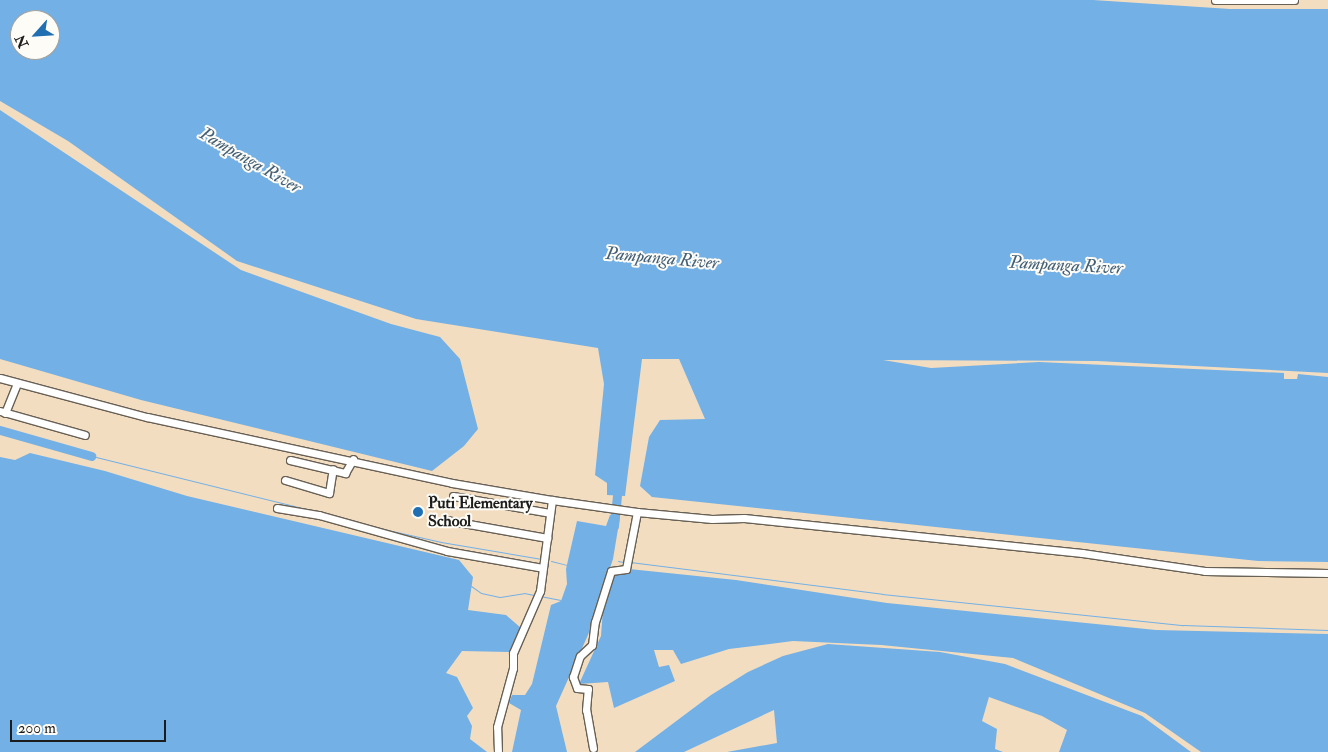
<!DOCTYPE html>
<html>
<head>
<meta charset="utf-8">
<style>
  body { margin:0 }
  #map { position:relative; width:1328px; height:752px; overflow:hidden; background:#f3ddc0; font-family:"IM FELL Double Pica",serif }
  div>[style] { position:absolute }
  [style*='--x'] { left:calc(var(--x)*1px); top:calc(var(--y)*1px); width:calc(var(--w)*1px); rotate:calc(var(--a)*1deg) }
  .water>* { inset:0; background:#73b0e5 }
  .stream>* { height:1px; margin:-0.5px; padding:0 0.5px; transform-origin:0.5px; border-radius:0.5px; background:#73b0e5 }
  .river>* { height:9px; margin:-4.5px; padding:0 4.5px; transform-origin:4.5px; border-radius:4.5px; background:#73b0e5 }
  .roads { filter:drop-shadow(1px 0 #676055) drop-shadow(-1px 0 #676055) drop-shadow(0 1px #676055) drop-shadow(0 -1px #676055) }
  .minor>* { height:7px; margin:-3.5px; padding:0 3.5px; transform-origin:3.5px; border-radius:3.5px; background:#fff }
  .dots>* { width:14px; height:14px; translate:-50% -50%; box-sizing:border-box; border:2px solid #fdfcf7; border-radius:50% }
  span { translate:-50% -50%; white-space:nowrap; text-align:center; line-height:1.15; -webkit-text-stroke:4px #fdfcf7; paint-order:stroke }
  .poi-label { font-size:16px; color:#1c1c1c; font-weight:700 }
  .left { translate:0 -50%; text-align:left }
  .water-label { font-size:18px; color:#435f76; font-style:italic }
  .north { position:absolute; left:10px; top:10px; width:50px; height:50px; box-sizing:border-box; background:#fdfcf7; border:1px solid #a3a29f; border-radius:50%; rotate:244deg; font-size:14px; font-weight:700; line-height:20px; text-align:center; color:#1c1c1c }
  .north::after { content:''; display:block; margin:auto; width:18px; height:22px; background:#1f6fb2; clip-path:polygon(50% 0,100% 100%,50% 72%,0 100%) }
  .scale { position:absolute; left:10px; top:720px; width:156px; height:22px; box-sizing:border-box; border:2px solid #1c1c1c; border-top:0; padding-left:6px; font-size:15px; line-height:18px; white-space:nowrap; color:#1c1c1c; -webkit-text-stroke:4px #fdfcf7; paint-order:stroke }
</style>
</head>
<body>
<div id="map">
  <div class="water">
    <div style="clip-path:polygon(evenodd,0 0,1093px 0,1230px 9px,1328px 9px,1328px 373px,1097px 361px,883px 360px,931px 368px,1039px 362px,1284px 373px,1284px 379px,1297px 379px,1298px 374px,1328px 377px,1328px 562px,1258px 561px,652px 497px,640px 486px,649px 437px,660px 420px,705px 419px,679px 359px,642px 359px,625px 496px,607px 495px,607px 483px,595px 475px,604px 384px,598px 348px,416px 319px,237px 261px,68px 141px,0 101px,0 0,20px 20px,50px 20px,50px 50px,20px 50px,20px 20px)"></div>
    <div style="clip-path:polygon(0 110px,241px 270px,391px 324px,440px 337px,460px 359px,478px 429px,464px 446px,432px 471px,141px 400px,0 359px)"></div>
    <div style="clip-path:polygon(30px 453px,105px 471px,187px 496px,459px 560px,473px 577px,468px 610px,506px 615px,521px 628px,509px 652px,462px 651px,446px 673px,457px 677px,473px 708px,467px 716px,472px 726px,470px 739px,487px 752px,0 752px,0 457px,15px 460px)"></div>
    <div style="clip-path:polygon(610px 515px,620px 517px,613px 559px,588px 635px,556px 706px,567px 752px,512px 752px,521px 710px,509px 703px,512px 695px,525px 695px,532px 684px,551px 605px,561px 601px,567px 584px,566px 569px,577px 521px,606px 526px)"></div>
    <div style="clip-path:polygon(629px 569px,736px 580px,887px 603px,1156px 630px,1328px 634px,1328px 752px,1201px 752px,1145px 713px,1013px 658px,881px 645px,793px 641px,729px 649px,681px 664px,673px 650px,654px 650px,659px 667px,669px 665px,675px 681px,614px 708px,608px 682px,579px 684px,601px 636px,603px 608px,614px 575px,622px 575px)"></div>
    <div style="clip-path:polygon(828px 644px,940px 652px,1005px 664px,1142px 716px,1191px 752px,1059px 752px,1067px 730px,1042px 716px,989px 697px,982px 721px,997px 729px,995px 749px,1003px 752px,727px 752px,777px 743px,774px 710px,684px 752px,635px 752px,711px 695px,748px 672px,783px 656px)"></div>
  </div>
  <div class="stream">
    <div style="--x:96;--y:457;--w:250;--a:13.9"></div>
    <div style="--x:370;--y:526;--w:73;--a:12.7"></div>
    <div style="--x:441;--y:542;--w:102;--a:9.6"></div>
    <div style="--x:551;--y:561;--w:16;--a:14"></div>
    <div style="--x:618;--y:561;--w:5;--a:11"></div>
    <div style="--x:630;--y:562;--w:254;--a:7.2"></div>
    <div style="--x:882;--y:594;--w:303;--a:5.9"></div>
    <div style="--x:1183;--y:625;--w:145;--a:2"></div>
    <div style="--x:471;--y:586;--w:12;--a:35"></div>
    <div style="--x:481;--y:593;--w:19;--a:12"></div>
    <div style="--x:500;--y:597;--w:24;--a:-9"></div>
    <div style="--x:524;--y:593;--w:10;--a:11"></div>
    <div style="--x:540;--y:596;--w:21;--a:11"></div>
  </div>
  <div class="river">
    <div style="--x:0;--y:430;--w:95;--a:15.9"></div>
    <div style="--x:614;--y:526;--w:41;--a:-84.4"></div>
  </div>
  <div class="roads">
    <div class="minor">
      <div style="--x:1215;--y:0;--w:79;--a:0"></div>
      <div style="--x:0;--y:378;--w:152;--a:14.9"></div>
      <div style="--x:147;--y:417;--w:312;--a:12.2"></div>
      <div style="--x:452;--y:483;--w:101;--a:9.6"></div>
      <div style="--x:552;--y:500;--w:86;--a:8"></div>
      <div style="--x:637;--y:512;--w:75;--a:5.3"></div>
      <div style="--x:712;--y:519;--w:32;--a:-2"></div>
      <div style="--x:744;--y:518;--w:340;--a:5.9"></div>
      <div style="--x:1082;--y:553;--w:124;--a:8.3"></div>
      <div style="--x:1205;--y:571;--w:123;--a:0.9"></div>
      <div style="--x:0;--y:411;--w:88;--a:15.8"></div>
      <div style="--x:5;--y:413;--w:32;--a:-68"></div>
      <div style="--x:290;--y:460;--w:57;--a:13.3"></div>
      <div style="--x:345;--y:473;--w:16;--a:-60"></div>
      <div style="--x:285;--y:480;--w:46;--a:16.5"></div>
      <div style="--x:329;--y:493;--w:24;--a:-81"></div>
      <div style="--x:453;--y:496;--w:98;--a:9.9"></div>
      <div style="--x:277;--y:508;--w:43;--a:9.5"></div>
      <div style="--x:319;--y:515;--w:133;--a:15.7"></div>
      <div style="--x:447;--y:551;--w:97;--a:10"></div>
      <div style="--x:446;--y:520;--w:103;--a:10.1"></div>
      <div style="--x:593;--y:748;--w:39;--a:-100"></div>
      <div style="--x:586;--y:710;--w:21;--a:-85"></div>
      <div style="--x:588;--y:689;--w:11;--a:-175"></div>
      <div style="--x:577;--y:688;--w:12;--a:-110"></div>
      <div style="--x:573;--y:677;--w:22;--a:-72"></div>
      <div style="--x:580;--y:656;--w:16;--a:-43"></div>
      <div style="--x:592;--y:645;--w:23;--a:-83"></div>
      <div style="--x:595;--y:622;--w:53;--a:-72.6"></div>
      <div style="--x:611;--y:571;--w:15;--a:-8"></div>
      <div style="--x:626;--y:569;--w:58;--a:-79.1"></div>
      <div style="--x:498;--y:752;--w:25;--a:-92"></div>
      <div style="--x:497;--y:727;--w:61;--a:-74.8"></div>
      <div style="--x:513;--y:668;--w:15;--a:-90"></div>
      <div style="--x:513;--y:653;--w:68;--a:-66.5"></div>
      <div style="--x:540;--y:591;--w:92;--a:-82.5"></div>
    </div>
  </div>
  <div class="dots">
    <div style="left:418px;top:512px;background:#1f6fb2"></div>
  </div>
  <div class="poi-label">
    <span class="left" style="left:428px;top:512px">Puti Elementary<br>School</span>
  </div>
  <div class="water-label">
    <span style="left:250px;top:161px;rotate:30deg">Pampanga River</span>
    <span style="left:662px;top:259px;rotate:5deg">Pampanga River</span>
    <span style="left:1066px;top:266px;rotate:3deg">Pampanga River</span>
  </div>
  <div class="north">N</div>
  <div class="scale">200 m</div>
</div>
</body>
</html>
